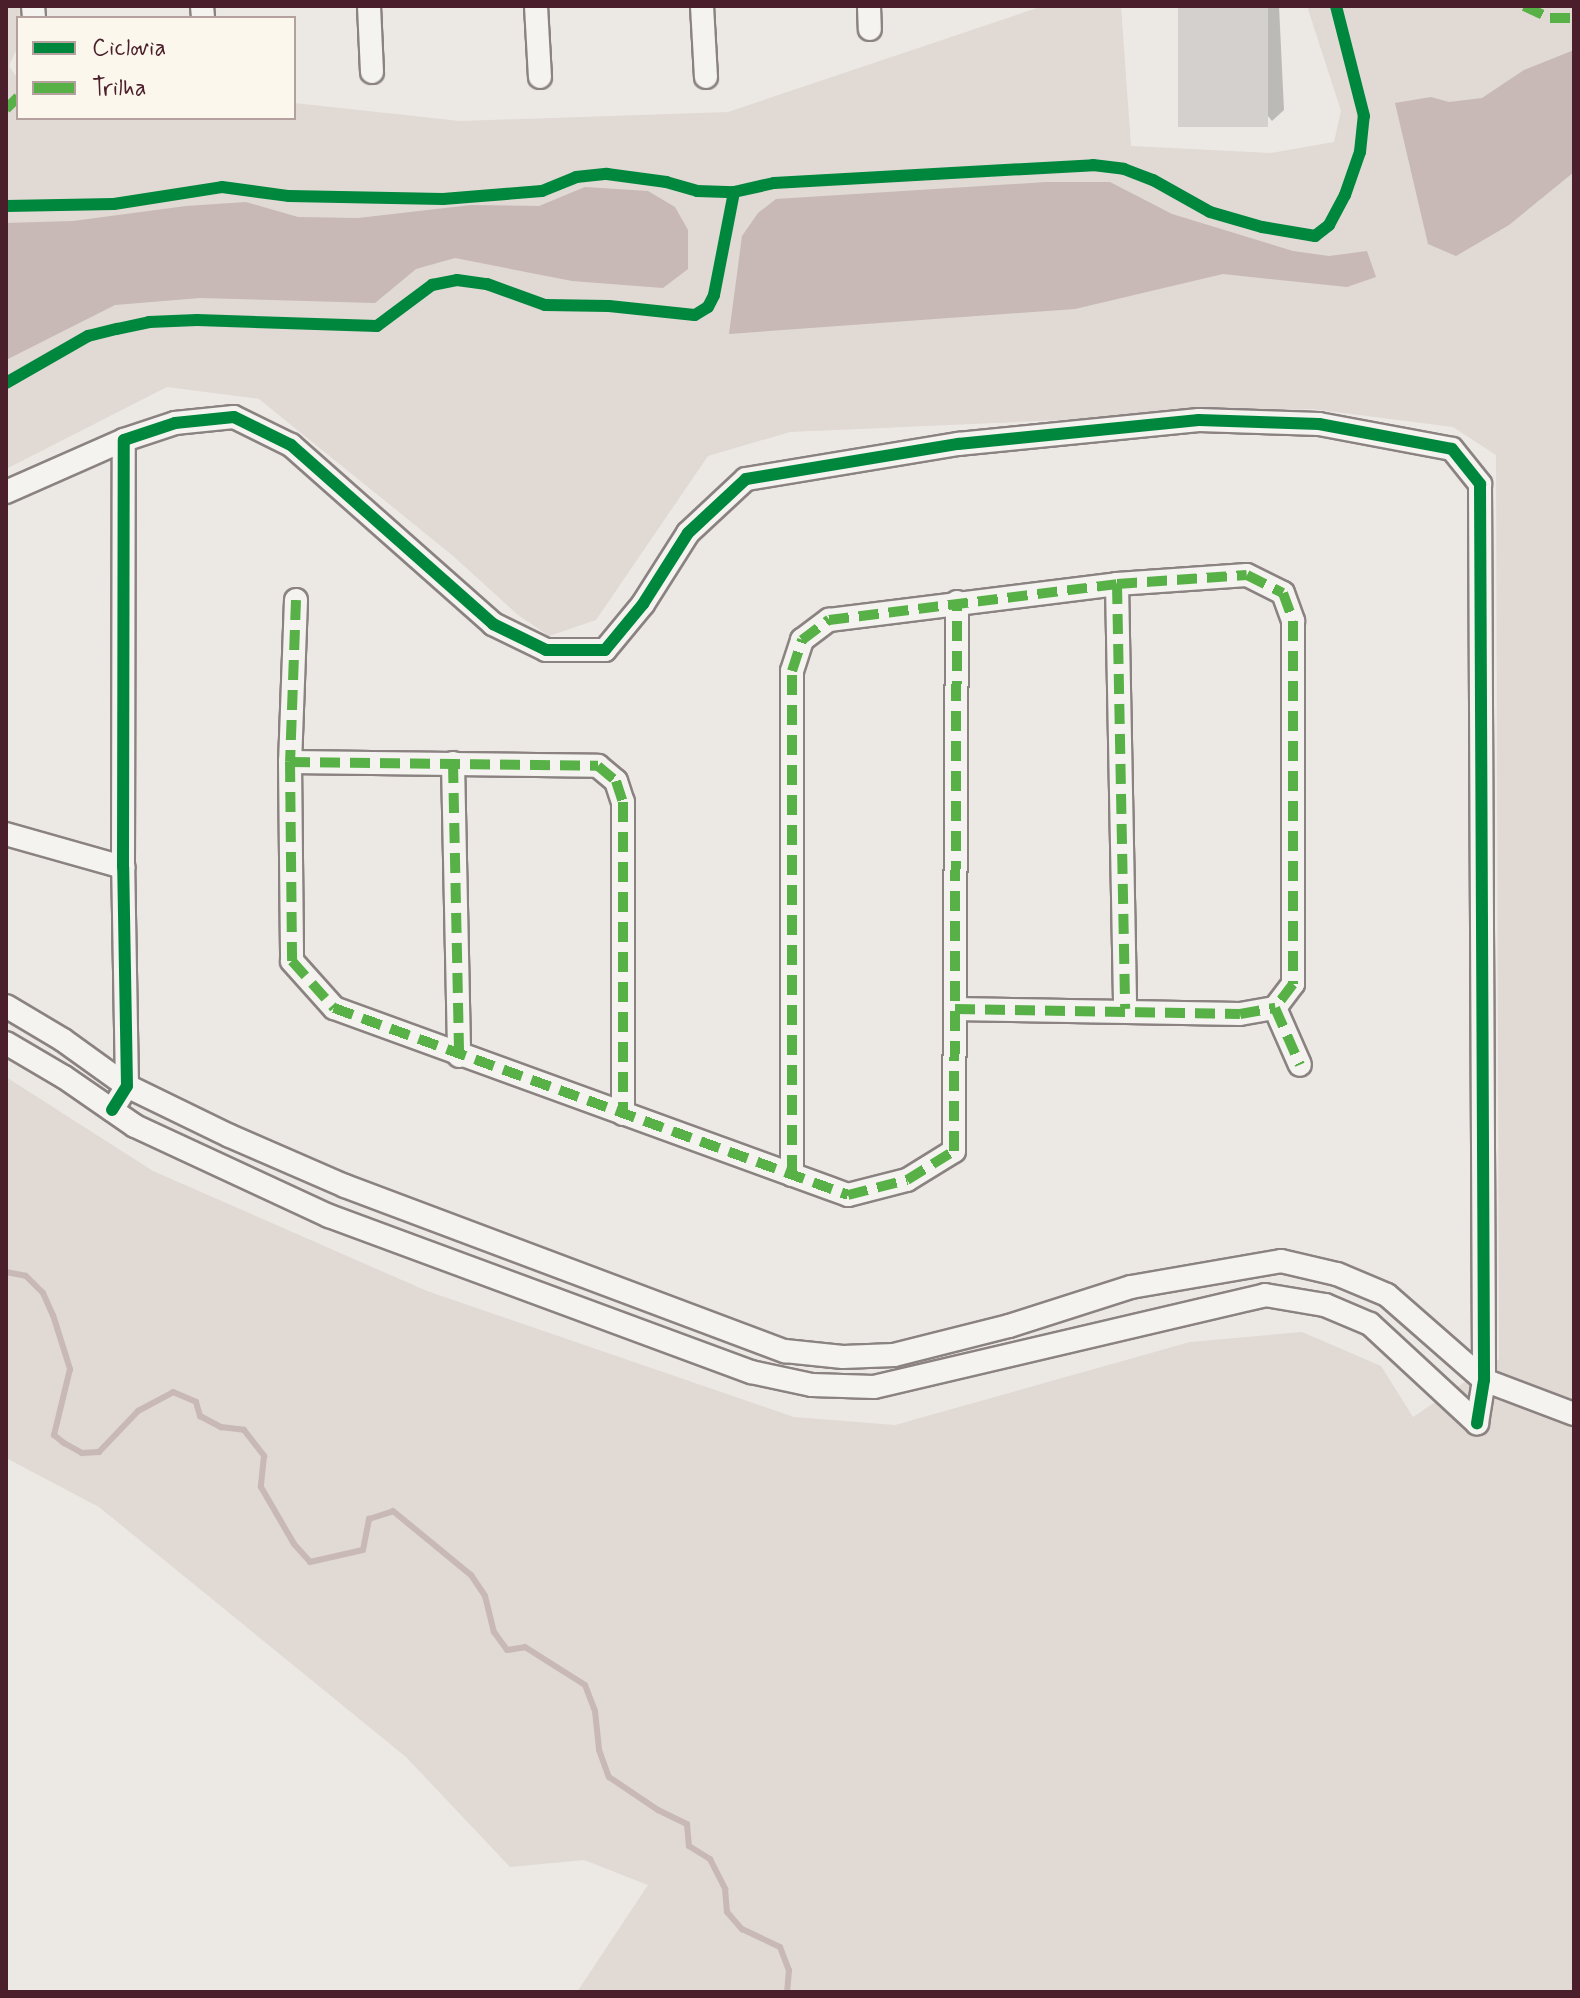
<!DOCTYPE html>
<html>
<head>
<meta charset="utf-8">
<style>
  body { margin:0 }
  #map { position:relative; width:1580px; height:1998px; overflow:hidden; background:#ece9e4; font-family:Mynerve,sans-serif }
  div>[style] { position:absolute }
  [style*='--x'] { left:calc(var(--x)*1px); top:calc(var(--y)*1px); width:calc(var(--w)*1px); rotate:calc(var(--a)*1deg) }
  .green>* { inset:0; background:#e1d9d4 }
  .water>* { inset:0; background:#c8b9b6 }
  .shadow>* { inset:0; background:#0003 }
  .stream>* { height:6px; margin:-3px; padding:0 3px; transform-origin:3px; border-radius:3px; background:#c8b9b6 }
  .building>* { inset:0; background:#d4d0cd; transform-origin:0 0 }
  .roads { filter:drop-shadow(2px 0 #8b8282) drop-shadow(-2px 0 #8b8282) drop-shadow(0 2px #8b8282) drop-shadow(0 -2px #8b8282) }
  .minor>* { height:22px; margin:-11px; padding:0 11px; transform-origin:11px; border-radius:11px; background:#f4f3ef }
  .quiet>* { height:10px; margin-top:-5px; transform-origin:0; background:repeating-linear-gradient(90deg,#57b146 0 20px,transparent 0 30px) }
  .cycleway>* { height:12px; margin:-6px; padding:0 6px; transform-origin:6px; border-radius:6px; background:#00873e }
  span { translate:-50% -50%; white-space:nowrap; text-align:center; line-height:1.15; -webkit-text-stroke:7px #fbf7ec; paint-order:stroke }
  .frame { position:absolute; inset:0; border:8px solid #4a1f2b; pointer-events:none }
  .legend { position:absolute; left:16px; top:16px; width:280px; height:104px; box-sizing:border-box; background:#fbf7ec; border:2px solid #b4a19f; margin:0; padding:10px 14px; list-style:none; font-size:24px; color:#4a1f2b }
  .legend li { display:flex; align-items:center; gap:16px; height:40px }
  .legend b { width:40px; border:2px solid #b4a19f }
</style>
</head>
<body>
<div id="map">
  <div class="green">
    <div style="clip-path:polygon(6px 6px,20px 6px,18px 46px,9px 66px,18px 79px,18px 118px,294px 118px,294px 103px,460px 121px,728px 112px,1043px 6px,1121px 6px,1131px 146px,1271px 153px,1334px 142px,1341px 111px,1307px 6px,1574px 6px,1574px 1992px,577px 1992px,648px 1885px,584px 1860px,510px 1867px,406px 1757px,99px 1507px,6px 1458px,6px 1077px,153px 1171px,427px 1291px,794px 1417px,895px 1425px,1190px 1342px,1302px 1332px,1381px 1366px,1413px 1417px,1499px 1359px,1496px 455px,1453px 427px,1312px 409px,790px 432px,708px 456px,596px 620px,549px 636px,518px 615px,452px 555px,259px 399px,167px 387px,6px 469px)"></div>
  </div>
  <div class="water">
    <div style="clip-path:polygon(1574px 50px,1574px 172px,1509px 225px,1456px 256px,1428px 244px,1395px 103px,1431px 97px,1449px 102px,1482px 98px,1524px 70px)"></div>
    <div style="clip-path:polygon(1046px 182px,1110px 182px,1172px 214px,1293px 251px,1329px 256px,1367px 251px,1376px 277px,1347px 287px,1223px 274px,1075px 309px,729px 334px,742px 236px,758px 213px,776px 199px)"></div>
    <div style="clip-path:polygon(585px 187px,648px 191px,675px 207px,688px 230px,688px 269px,663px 288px,572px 281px,455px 258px,416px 269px,375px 303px,200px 298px,115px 305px,6px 360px,6px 223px,73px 221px,186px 206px,246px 202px,298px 217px,358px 218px,471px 205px,539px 206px)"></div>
  </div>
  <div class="shadow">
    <div style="clip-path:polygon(1180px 6px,1279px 6px,1284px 110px,1272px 121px)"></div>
  </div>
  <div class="stream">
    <div style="--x:6;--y:1272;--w:20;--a:11"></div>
    <div style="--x:26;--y:1276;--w:24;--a:45"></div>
    <div style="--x:43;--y:1293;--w:24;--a:66"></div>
    <div style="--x:53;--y:1315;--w:57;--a:72.5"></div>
    <div style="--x:70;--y:1369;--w:68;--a:103.6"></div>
    <div style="--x:54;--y:1435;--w:13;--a:39"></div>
    <div style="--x:64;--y:1443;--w:21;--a:29"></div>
    <div style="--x:82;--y:1453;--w:17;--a:-3"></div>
    <div style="--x:99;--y:1452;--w:57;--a:-46.4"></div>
    <div style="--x:138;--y:1411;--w:40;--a:-28"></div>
    <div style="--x:173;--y:1392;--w:25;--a:23"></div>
    <div style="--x:196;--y:1402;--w:15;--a:74"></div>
    <div style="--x:200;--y:1416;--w:24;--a:28"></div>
    <div style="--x:221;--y:1427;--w:23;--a:7"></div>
    <div style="--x:244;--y:1430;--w:33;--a:52"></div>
    <div style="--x:264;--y:1456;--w:31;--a:96"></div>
    <div style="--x:261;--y:1487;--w:66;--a:59.9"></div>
    <div style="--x:294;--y:1544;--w:24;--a:48"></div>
    <div style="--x:310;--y:1562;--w:54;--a:-12.8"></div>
    <div style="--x:363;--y:1550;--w:32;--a:-79"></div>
    <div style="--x:369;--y:1519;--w:25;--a:-18"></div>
    <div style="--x:393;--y:1511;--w:101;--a:39.4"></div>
    <div style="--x:471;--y:1575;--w:25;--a:56"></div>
    <div style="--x:485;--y:1596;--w:37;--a:76"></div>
    <div style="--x:494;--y:1632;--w:22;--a:54"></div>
    <div style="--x:507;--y:1650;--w:18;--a:-9"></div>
    <div style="--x:525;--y:1647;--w:71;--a:32.3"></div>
    <div style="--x:585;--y:1685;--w:28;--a:69"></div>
    <div style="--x:595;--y:1711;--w:39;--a:84"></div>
    <div style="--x:599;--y:1750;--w:29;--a:70"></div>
    <div style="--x:609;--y:1777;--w:59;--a:34"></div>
    <div style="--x:658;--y:1810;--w:32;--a:26"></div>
    <div style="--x:687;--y:1824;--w:22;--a:85"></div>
    <div style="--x:689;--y:1846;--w:25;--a:32"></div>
    <div style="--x:710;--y:1859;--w:34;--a:63"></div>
    <div style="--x:725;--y:1889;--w:23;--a:85"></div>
    <div style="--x:727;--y:1912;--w:23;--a:49"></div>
    <div style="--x:742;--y:1929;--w:42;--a:25.3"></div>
    <div style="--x:780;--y:1947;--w:25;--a:69"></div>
    <div style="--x:789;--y:1970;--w:22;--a:95"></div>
  </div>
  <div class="building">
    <div style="left:1178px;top:6px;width:90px;height:121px"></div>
  </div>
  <div class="roads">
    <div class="minor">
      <div style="--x:33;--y:6;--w:12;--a:85"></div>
      <div style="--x:202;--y:6;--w:12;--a:85"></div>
      <div style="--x:369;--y:6;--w:66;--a:87.4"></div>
      <div style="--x:536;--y:6;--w:71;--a:86.8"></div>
      <div style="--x:702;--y:6;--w:71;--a:86.8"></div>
      <div style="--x:869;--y:6;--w:23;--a:88"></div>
      <div style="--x:6;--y:492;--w:129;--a:-23.8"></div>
      <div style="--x:1117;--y:584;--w:425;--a:88.9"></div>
      <div style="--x:296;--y:600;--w:162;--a:92.1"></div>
      <div style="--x:290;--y:762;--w:199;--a:89.4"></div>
      <div style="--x:292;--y:961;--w:63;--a:48.2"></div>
      <div style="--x:334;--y:1008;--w:547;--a:19.99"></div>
      <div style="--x:848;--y:1195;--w:61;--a:-14.3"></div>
      <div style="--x:907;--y:1180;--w:55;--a:-31.7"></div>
      <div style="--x:954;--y:1151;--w:549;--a:-89.69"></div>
      <div style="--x:290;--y:762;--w:308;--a:0.7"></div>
      <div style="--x:598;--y:766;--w:23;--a:40"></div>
      <div style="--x:616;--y:781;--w:22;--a:72"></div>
      <div style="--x:623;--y:802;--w:312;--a:90"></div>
      <div style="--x:453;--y:763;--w:293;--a:88.8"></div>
      <div style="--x:6;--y:834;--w:122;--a:15.8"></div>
      <div style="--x:6;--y:1006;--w:66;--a:30.8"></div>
      <div style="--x:63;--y:1040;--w:79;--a:35.7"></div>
      <div style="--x:127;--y:1086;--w:114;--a:25.9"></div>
      <div style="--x:230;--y:1136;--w:125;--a:23.5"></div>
      <div style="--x:345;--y:1186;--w:470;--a:20.6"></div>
      <div style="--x:785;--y:1351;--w:58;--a:5.9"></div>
      <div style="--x:843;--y:1357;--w:51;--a:-2.2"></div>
      <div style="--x:894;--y:1355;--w:119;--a:-14.2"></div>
      <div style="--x:1009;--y:1326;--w:128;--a:-17.7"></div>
      <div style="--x:1131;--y:1287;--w:152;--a:-9.8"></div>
      <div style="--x:1281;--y:1261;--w:57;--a:13.1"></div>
      <div style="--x:1337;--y:1274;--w:54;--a:22.8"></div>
      <div style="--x:1387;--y:1295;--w:129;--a:41.2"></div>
      <div style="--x:1484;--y:1380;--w:96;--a:20.7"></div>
      <div style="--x:955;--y:1009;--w:285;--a:1"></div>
      <div style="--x:1240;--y:1014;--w:36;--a:-10"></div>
      <div style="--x:6;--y:1043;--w:67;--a:30.4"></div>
      <div style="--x:64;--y:1077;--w:86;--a:34.6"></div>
      <div style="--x:135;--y:1126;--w:214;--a:24.9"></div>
      <div style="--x:329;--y:1216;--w:450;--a:20.3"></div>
      <div style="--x:751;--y:1372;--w:62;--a:12"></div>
      <div style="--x:812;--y:1385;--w:62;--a:1.8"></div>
      <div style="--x:874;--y:1387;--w:402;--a:-13.2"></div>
      <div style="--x:1265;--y:1295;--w:61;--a:9.5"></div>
      <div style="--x:1325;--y:1305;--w:49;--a:22.9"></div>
      <div style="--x:1370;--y:1324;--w:146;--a:42.8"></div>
      <div style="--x:112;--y:1110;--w:28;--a:-58"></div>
      <div style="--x:127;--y:1086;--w:219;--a:-91"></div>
      <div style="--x:123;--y:867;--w:427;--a:-89.9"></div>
      <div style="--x:124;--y:440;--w:54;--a:-18.4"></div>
      <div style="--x:175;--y:423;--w:59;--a:-5.8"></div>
      <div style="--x:234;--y:417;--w:64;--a:26.2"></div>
      <div style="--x:291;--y:445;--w:270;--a:41.5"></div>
      <div style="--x:493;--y:624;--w:59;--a:26.1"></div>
      <div style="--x:546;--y:650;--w:59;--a:0"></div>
      <div style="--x:605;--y:650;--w:60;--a:-50.4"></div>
      <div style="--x:643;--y:604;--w:84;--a:-57.6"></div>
      <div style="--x:688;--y:533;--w:79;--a:-43"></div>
      <div style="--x:746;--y:479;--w:215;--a:-9.4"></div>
      <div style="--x:958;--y:444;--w:242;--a:-5.7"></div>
      <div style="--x:1199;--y:420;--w:120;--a:1.9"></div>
      <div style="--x:1319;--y:424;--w:135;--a:10.6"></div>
      <div style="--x:1452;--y:449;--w:45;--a:51.3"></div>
      <div style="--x:1480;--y:484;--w:896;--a:89.74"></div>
      <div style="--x:1484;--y:1380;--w:44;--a:99.2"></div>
      <div style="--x:792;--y:1175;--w:504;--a:-90"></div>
      <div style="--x:792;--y:671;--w:33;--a:-72"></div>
      <div style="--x:802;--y:640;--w:34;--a:-37"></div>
      <div style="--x:829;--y:620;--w:290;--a:-7.1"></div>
      <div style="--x:1117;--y:584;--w:130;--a:-4"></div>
      <div style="--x:1247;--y:575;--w:40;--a:26.6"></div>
      <div style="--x:1283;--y:593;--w:30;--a:70"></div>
      <div style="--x:1293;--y:621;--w:363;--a:90"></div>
      <div style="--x:1293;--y:984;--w:30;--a:127"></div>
      <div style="--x:1275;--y:1008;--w:62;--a:66.3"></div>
    </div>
  </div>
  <div class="quiet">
    <div style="--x:1524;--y:6;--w:29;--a:25"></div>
    <div style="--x:1550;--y:18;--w:24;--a:0"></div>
    <div style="--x:6;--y:109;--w:17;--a:-45"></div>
    <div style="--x:1117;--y:584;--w:425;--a:88.9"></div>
    <div style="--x:296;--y:600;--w:162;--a:92.1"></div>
    <div style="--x:290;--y:762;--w:199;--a:89.4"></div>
    <div style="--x:292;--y:961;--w:63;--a:48.2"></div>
    <div style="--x:334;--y:1008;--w:547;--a:19.99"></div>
    <div style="--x:848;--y:1195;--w:61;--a:-14.3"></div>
    <div style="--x:907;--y:1180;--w:55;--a:-31.7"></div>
    <div style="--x:954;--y:1151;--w:549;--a:-89.69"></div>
    <div style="--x:290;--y:762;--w:308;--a:0.7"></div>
    <div style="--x:598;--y:766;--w:23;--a:40"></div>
    <div style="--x:616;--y:781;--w:22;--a:72"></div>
    <div style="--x:623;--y:802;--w:312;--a:90"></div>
    <div style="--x:453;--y:763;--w:293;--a:88.8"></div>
    <div style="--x:955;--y:1009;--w:285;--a:1"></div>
    <div style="--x:1240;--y:1014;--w:36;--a:-10"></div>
    <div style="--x:792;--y:1175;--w:504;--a:-90"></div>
    <div style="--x:792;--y:671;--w:33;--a:-72"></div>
    <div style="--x:802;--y:640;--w:34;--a:-37"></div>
    <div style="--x:829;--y:620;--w:290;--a:-7.1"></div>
    <div style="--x:1117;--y:584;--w:130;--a:-4"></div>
    <div style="--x:1247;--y:575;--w:40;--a:26.6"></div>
    <div style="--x:1283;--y:593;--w:30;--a:70"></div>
    <div style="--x:1293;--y:621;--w:363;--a:90"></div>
    <div style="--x:1293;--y:984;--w:30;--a:127"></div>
    <div style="--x:1275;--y:1008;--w:62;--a:66.3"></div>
  </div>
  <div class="cycleway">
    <div style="--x:6;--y:206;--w:108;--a:-1.1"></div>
    <div style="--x:114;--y:204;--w:109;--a:-8.9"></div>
    <div style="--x:222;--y:187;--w:68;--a:7.7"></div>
    <div style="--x:289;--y:196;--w:154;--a:1.1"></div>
    <div style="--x:443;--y:199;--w:99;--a:-4.6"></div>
    <div style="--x:542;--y:191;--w:37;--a:-22"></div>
    <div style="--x:576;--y:177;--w:31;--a:-6"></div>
    <div style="--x:607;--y:174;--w:60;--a:7.7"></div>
    <div style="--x:666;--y:182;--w:32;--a:16"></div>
    <div style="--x:697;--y:191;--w:37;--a:2"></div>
    <div style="--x:734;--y:192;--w:41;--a:-12.7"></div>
    <div style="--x:774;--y:183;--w:320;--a:-3.2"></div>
    <div style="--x:1093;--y:165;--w:31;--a:7"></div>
    <div style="--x:1124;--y:169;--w:31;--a:21"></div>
    <div style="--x:1153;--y:180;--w:65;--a:29.3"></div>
    <div style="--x:1210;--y:212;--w:54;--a:16.1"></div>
    <div style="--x:1262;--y:227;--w:54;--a:9.6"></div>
    <div style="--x:1315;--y:236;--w:18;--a:-38"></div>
    <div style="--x:1329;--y:225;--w:34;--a:-62"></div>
    <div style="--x:1345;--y:195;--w:46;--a:-70.8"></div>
    <div style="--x:1360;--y:152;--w:36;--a:-84"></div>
    <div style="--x:1364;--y:116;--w:114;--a:-104.3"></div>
    <div style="--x:6;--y:383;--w:95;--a:-29.8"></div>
    <div style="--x:88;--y:336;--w:30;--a:-14"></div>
    <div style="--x:117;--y:329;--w:33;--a:-12"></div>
    <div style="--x:149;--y:322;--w:48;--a:-2.4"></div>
    <div style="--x:197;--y:320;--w:180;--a:1.9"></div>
    <div style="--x:377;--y:326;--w:69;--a:-36.7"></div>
    <div style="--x:432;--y:285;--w:25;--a:-11"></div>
    <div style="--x:457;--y:280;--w:30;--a:8"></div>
    <div style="--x:487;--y:284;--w:62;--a:19.9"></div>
    <div style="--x:545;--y:305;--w:64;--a:0.9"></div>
    <div style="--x:609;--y:306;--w:86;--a:6"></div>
    <div style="--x:695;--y:315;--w:15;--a:-32"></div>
    <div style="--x:708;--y:307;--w:13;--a:-63"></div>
    <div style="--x:714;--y:295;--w:105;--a:-79"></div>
    <div style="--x:112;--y:1110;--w:28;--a:-58"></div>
    <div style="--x:127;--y:1086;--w:219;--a:-91"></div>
    <div style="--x:123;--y:867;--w:427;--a:-89.9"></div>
    <div style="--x:124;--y:440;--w:54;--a:-18.4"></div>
    <div style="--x:175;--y:423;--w:59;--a:-5.8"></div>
    <div style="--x:234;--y:417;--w:64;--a:26.2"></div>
    <div style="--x:291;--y:445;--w:270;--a:41.5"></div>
    <div style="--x:493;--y:624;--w:59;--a:26.1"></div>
    <div style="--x:546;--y:650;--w:59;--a:0"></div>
    <div style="--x:605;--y:650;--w:60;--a:-50.4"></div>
    <div style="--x:643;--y:604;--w:84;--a:-57.6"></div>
    <div style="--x:688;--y:533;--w:79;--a:-43"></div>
    <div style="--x:746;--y:479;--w:215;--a:-9.4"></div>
    <div style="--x:958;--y:444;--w:242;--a:-5.7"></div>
    <div style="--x:1199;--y:420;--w:120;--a:1.9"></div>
    <div style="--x:1319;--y:424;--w:135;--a:10.6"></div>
    <div style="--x:1452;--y:449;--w:45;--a:51.3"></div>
    <div style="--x:1480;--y:484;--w:896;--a:89.74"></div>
    <div style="--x:1484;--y:1380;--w:44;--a:99.2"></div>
  </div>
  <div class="frame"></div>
  <ul class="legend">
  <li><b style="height:10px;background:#00873e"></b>Ciclovia</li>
  <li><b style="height:10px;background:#57b146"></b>Trilha</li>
  </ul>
</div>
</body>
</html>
